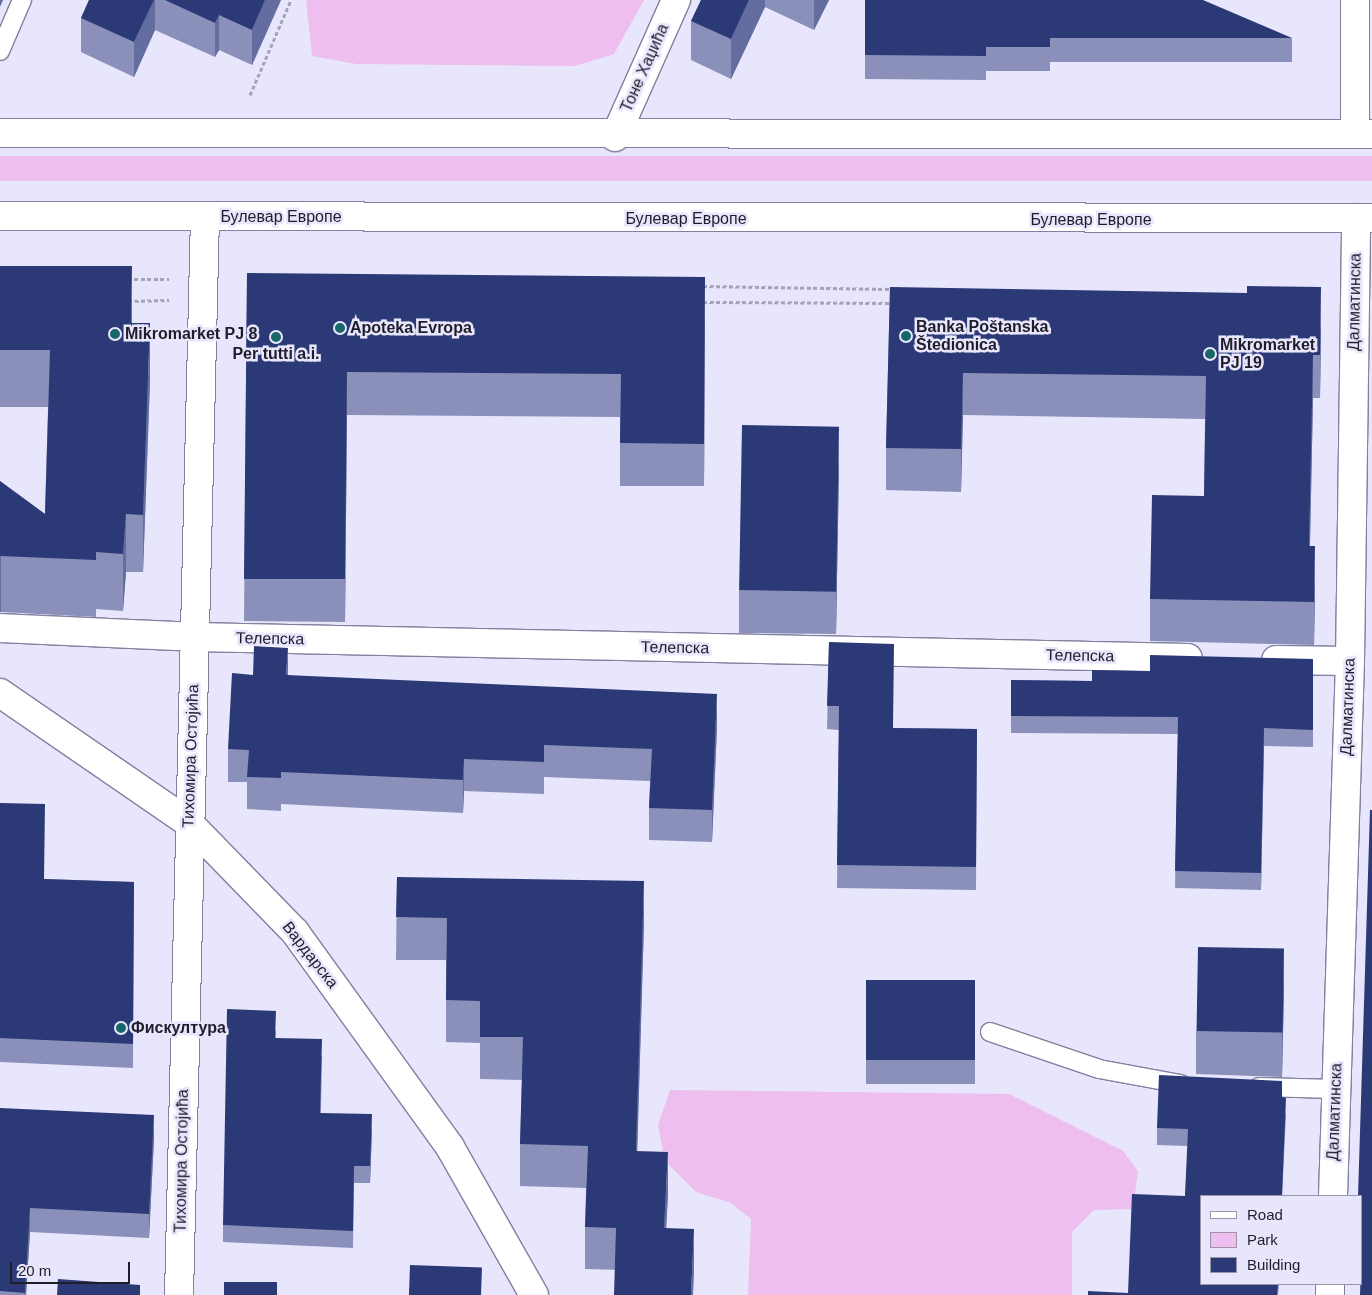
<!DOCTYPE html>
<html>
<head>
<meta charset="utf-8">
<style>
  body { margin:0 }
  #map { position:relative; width:1372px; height:1295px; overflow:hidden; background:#e8e6fc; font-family:Helvetica,sans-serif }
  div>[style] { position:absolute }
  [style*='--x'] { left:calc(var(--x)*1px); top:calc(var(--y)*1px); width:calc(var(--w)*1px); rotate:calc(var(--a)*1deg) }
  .green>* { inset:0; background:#eebfee; transform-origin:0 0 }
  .path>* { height:3px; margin-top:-1.5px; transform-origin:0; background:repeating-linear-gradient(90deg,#a5a3b6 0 4px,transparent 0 6.5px) }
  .roads { filter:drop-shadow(1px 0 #827f9f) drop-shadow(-1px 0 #827f9f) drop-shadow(0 1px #827f9f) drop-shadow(0 -1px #827f9f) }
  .lane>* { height:18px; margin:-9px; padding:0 9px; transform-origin:9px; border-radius:9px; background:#fff }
  .street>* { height:28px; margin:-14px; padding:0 14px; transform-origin:14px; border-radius:14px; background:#fff }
  .secondary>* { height:28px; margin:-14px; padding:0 14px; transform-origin:14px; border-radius:14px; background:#fff }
  .wall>* { inset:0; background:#8a90ba; transform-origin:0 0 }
  .shaded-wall>* { inset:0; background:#646d9f; transform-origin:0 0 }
  .building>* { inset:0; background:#2c3977; transform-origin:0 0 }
  .dots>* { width:14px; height:14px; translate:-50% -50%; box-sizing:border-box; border:2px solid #e8e6fc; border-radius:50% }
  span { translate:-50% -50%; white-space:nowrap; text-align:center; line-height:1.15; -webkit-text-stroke:5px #e8e6fc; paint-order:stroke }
  .street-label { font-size:16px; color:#1f1d2a }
  .poi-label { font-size:16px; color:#1f1d2a; font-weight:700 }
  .left { translate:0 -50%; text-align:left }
  .legend { position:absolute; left:1200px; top:1195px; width:162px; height:90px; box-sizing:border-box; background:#e8e6fc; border:1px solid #9896a8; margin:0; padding:6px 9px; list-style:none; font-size:15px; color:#1f1d2a }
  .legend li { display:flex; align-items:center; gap:10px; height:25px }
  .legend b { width:25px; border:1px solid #9896a8 }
  .scale { position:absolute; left:10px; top:1262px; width:120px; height:22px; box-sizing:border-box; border:2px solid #1f1d2a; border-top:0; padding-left:6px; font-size:15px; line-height:18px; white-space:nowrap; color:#1f1d2a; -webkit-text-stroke:4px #e8e6fc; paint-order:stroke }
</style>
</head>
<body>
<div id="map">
  <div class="green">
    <div style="clip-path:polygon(306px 0,644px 0,614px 54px,575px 66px,356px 64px,312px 56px)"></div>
    <div style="left:0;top:156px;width:1372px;height:25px"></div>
    <div style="clip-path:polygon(670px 1090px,1009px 1094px,1123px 1151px,1138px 1171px,1133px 1209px,1094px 1210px,1072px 1232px,1072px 1295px,748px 1295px,751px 1219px,731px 1203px,696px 1192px,665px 1161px,658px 1125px)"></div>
  </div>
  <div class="path">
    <div style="--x:250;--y:95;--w:103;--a:-66.7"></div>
    <div style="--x:128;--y:279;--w:41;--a:0"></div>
    <div style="--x:703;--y:286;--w:188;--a:0.9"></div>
    <div style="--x:128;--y:301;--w:41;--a:-1.4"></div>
    <div style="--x:703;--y:302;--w:188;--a:0.3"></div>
  </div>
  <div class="roads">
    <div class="lane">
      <div style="--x:0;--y:51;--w:56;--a:-66.7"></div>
      <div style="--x:990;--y:1032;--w:115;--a:18.7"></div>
      <div style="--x:1099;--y:1069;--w:83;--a:10.4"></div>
      <div style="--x:1259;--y:1087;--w:77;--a:1.5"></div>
    </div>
    <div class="street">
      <div style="--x:1355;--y:0;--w:134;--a:90"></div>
      <div style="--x:615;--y:137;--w:150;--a:-66"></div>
      <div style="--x:0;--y:628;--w:195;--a:2.6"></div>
      <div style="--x:195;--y:637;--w:993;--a:1.21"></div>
      <div style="--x:1276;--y:660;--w:74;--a:0.8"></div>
      <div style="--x:0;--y:693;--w:229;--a:34.5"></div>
      <div style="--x:189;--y:823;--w:152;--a:45.8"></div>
      <div style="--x:295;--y:932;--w:265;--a:54.2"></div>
      <div style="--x:450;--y:1147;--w:170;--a:60.4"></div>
      <div style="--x:1333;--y:1196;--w:535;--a:-88.18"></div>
      <div style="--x:1350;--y:661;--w:443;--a:-89.2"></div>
      <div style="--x:179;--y:1295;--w:1078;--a:-88.62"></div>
      <div style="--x:1330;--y:1295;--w:11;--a:-90"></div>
    </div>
    <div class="secondary">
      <div style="--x:0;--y:133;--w:1372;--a:0.04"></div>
      <div style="--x:0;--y:216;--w:1372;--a:0.08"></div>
    </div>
  </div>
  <div class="wall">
    <div style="clip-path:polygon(89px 0,281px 0,252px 65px,219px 50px,215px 57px,155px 30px,134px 77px,81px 52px,81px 18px)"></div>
    <div style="clip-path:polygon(701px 0,829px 0,814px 30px,765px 7px,731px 79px,691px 60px,691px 21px)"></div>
    <div style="clip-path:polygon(865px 0,1292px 38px,1292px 62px,1050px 62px,1050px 71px,986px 71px,986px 80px,865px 79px)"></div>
    <div style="clip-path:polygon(0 266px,132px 323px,150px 381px,143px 572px,126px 572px,123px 611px,96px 609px,96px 617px,1px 612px,0 481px,45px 514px,48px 407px,0 407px)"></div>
    <div style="clip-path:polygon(247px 273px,705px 319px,704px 486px,620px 486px,620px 417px,347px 415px,345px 622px,244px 621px)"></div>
    <div style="clip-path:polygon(890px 287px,1321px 329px,1320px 398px,1313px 398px,1310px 546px,1315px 589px,1314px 645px,1150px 641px,1150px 599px,1204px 496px,1205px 419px,963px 415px,961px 492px,886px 490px,886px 448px)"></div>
    <div style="clip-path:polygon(839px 469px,836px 634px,739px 633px,739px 590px)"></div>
    <div style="clip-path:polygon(829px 642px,893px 728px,977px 729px,976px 890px,837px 888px,839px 730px,827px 729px)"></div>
    <div style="clip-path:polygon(1313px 659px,1313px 747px,1264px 746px,1261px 890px,1175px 888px,1178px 734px,1011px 733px,1011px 680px,1092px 681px,1150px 671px)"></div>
    <div style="clip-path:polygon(253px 675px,288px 675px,717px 727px,712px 842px,649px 840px,649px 808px,650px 781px,544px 777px,544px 794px,464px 791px,463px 813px,281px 804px,281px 811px,247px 809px,247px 782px,228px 782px,228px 749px)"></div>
    <div style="clip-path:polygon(0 803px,44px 879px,134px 882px,133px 1068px,0 1062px)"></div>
    <div style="clip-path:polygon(1372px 810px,1361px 1267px,1361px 1196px)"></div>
    <div style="clip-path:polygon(397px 877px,644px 923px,637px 1151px,668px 1194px,666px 1228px,694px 1272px,585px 1269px,585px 1227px,586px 1188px,520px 1186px,520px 1144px,522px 1080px,480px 1079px,480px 1043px,446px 1042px,446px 960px,396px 960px)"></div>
    <div style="left:975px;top:980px;width:104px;height:109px;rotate:90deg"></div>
    <div style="clip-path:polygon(1284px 991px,1282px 1077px,1196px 1074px,1196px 1031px)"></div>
    <div style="clip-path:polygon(276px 1028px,276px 1038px,322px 1056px,321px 1113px,372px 1131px,370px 1183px,354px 1183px,353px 1248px,223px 1242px,223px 1225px)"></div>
    <div style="clip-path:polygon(1282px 1097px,1286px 1115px,1282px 1196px,1201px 1196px,1279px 1284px,1278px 1295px,1088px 1295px,1128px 1293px,1185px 1196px,1188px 1146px,1157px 1145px,1157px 1128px)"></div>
    <div style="clip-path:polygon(0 1108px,154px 1139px,149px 1238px,30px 1232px,26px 1295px,0 1295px)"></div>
  </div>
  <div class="shaded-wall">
    <div style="clip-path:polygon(0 0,3px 0,0 7px)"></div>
    <div style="clip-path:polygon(154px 0,155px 0,155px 30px,134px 77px,134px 42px)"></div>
    <div style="clip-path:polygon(265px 0,281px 0,252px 65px,252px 30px)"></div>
    <div style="clip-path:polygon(749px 0,765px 0,765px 7px,731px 79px,731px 39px)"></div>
    <div style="clip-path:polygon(814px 0,829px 0,814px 30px)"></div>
    <div style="clip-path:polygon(219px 15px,219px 50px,215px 57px,215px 23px)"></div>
    <div style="clip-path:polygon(132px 266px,132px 323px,131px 323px)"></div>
    <div style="clip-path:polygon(705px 277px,705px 319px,704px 486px,704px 444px)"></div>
    <div style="clip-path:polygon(1321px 287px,1321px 329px,1320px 398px,1320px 355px)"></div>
    <div style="clip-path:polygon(150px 323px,150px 381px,143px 572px,143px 515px)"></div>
    <div style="clip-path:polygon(1313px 355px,1313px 398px,1309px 589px,1309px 546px)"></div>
    <div style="clip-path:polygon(347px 372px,347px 415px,345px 622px,345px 579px)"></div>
    <div style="clip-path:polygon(963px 373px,963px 415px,961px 492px,961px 449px)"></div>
    <div style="clip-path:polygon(839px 426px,839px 469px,836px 634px,836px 592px)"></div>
    <div style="clip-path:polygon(126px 514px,126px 572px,123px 611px,123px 554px)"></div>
    <div style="clip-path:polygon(1315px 546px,1315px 589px,1314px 645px,1314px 602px)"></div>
    <div style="left:1px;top:555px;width:57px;height:1px;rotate:90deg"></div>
    <div style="clip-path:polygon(288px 648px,288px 680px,286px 675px)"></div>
    <div style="clip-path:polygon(717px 694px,717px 727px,712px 842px,712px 810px)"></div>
    <div style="clip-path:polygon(1264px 728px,1264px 746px,1261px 890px,1261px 873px)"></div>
    <div style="clip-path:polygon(464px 759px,464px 791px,463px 813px,463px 780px)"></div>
    <div style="clip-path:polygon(644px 881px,644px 923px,636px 1193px,636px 1151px)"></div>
    <div style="clip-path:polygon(1284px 949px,1284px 991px,1282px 1077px,1282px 1034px)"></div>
    <div style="clip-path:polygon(372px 1114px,372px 1131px,370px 1183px,370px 1166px)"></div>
    <div style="clip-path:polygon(154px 1115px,154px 1139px,149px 1238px,149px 1214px)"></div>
    <div style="clip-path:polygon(668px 1152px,668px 1194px,664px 1270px,664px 1228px)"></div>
    <div style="clip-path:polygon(30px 1208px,30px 1232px,26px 1295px,25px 1295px)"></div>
    <div style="clip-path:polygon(694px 1229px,694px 1272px,693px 1295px,691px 1295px)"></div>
  </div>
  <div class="building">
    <div style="clip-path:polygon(89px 0,154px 0,134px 42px,81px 18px)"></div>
    <div style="clip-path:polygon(165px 0,265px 0,252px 30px,219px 15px,215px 23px)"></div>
    <div style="clip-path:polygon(701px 0,749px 0,731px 39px,691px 21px)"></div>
    <div style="clip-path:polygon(865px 0,1203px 0,1292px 38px,1050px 38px,1050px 47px,986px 47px,986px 56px,865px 55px)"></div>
    <div style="clip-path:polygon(0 266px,132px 266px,131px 323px,150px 323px,143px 515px,126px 514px,123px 554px,96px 552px,96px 560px,0 556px,0 481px,45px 514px,50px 350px,0 350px)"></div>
    <div style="clip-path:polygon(247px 273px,705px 277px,704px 444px,620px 443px,621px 374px,347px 372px,345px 579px,244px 579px)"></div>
    <div style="clip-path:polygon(1247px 286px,1321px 287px,1320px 355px,1313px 355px,1309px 546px,1315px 546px,1314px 602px,1150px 599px,1152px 495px,1204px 496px,1206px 376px,963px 373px,961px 449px,886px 448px,890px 287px,1247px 293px)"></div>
    <div style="left:742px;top:425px;width:97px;height:165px;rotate:1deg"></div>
    <div style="clip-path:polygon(829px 642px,894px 644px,893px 728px,977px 729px,976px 867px,837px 865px,839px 706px,827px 706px)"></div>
    <div style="clip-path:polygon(254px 646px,288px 648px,286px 675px,717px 694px,712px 810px,649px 808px,652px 749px,544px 745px,544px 762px,464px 759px,463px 780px,281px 772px,281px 778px,247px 777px,249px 750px,228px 749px,232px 673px,253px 675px)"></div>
    <div style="clip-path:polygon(1150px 655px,1313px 659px,1313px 730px,1264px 728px,1261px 873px,1175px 871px,1178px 717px,1011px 716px,1011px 680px,1092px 681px,1092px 670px,1150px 671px)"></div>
    <div style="clip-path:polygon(0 803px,45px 804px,44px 879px,134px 882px,133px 1044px,0 1038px)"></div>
    <div style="clip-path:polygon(1370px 810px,1372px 810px,1372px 1295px,1360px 1295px,1362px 1240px,1361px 1240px,1361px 1196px,1358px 1196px)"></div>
    <div style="clip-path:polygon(397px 877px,644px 881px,636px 1151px,668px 1152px,664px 1228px,694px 1229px,691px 1295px,614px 1295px,616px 1228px,585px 1227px,588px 1146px,520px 1144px,523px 1037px,480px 1037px,480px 1001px,446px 1000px,447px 918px,396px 917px)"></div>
    <div style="left:1198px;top:947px;width:86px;height:84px;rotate:1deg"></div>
    <div style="left:975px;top:980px;width:80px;height:109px;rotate:90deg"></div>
    <div style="clip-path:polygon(227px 1009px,276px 1011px,275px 1038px,322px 1039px,320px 1113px,372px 1114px,370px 1166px,354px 1166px,353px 1231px,223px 1225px)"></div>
    <div style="clip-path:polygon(1159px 1075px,1282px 1081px,1282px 1097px,1286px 1098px,1282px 1196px,1201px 1196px,1201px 1284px,1278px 1284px,1277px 1295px,1088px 1295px,1088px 1291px,1128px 1293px,1132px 1194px,1185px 1196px,1188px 1129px,1157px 1128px)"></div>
    <div style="clip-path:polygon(0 1108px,154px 1115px,149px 1214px,30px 1208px,25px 1293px,0 1291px)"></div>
    <div style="left:410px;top:1265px;width:72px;height:30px;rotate:2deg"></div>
    <div style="clip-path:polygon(58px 1279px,140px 1285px,140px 1295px,57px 1295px)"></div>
    <div style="left:224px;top:1282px;width:53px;height:13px"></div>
  </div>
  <div class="dots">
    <div style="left:340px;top:328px;background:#186669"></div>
    <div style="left:115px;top:334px;background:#186669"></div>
    <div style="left:906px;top:336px;background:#186669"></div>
    <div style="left:276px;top:337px;background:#186669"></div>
    <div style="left:1210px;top:354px;background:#186669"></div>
    <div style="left:121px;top:1028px;background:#186669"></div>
  </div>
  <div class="street-label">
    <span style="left:645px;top:68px;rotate:-66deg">Тоне Хаџића</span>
    <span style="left:281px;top:217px">Булевар Европе</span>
    <span style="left:686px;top:219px">Булевар Европе</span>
    <span style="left:1091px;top:220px">Булевар Европе</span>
    <span style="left:1355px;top:302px;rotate:-89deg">Далматинска</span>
    <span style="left:270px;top:639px;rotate:1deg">Телепска</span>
    <span style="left:675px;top:648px;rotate:1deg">Телепска</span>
    <span style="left:1080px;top:656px;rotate:1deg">Телепска</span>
    <span style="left:1348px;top:707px;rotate:-88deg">Далматинска</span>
    <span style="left:191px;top:756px;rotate:-88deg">Тихомира Остојића</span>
    <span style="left:310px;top:955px;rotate:52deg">Вардарска</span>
    <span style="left:1335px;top:1112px;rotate:-88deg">Далматинска</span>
    <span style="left:182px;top:1161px;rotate:-89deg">Тихомира Остојића</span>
  </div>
  <div class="poi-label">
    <span class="left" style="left:916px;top:336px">Banka Poštanska<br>Štedionica</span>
    <span class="left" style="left:350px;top:328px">Apoteka Evropa</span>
    <span class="left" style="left:125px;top:334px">Mikromarket PJ 8</span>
    <span class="left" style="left:1220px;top:354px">Mikromarket<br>PJ 19</span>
    <span style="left:276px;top:354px">Per tutti a.i.</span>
    <span class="left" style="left:131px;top:1028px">Фискултура</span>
  </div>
  <ul class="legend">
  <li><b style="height:6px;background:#fff"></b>Road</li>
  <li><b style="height:14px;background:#eebfee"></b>Park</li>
  <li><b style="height:14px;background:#2c3977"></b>Building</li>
  </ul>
  <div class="scale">20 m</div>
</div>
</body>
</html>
